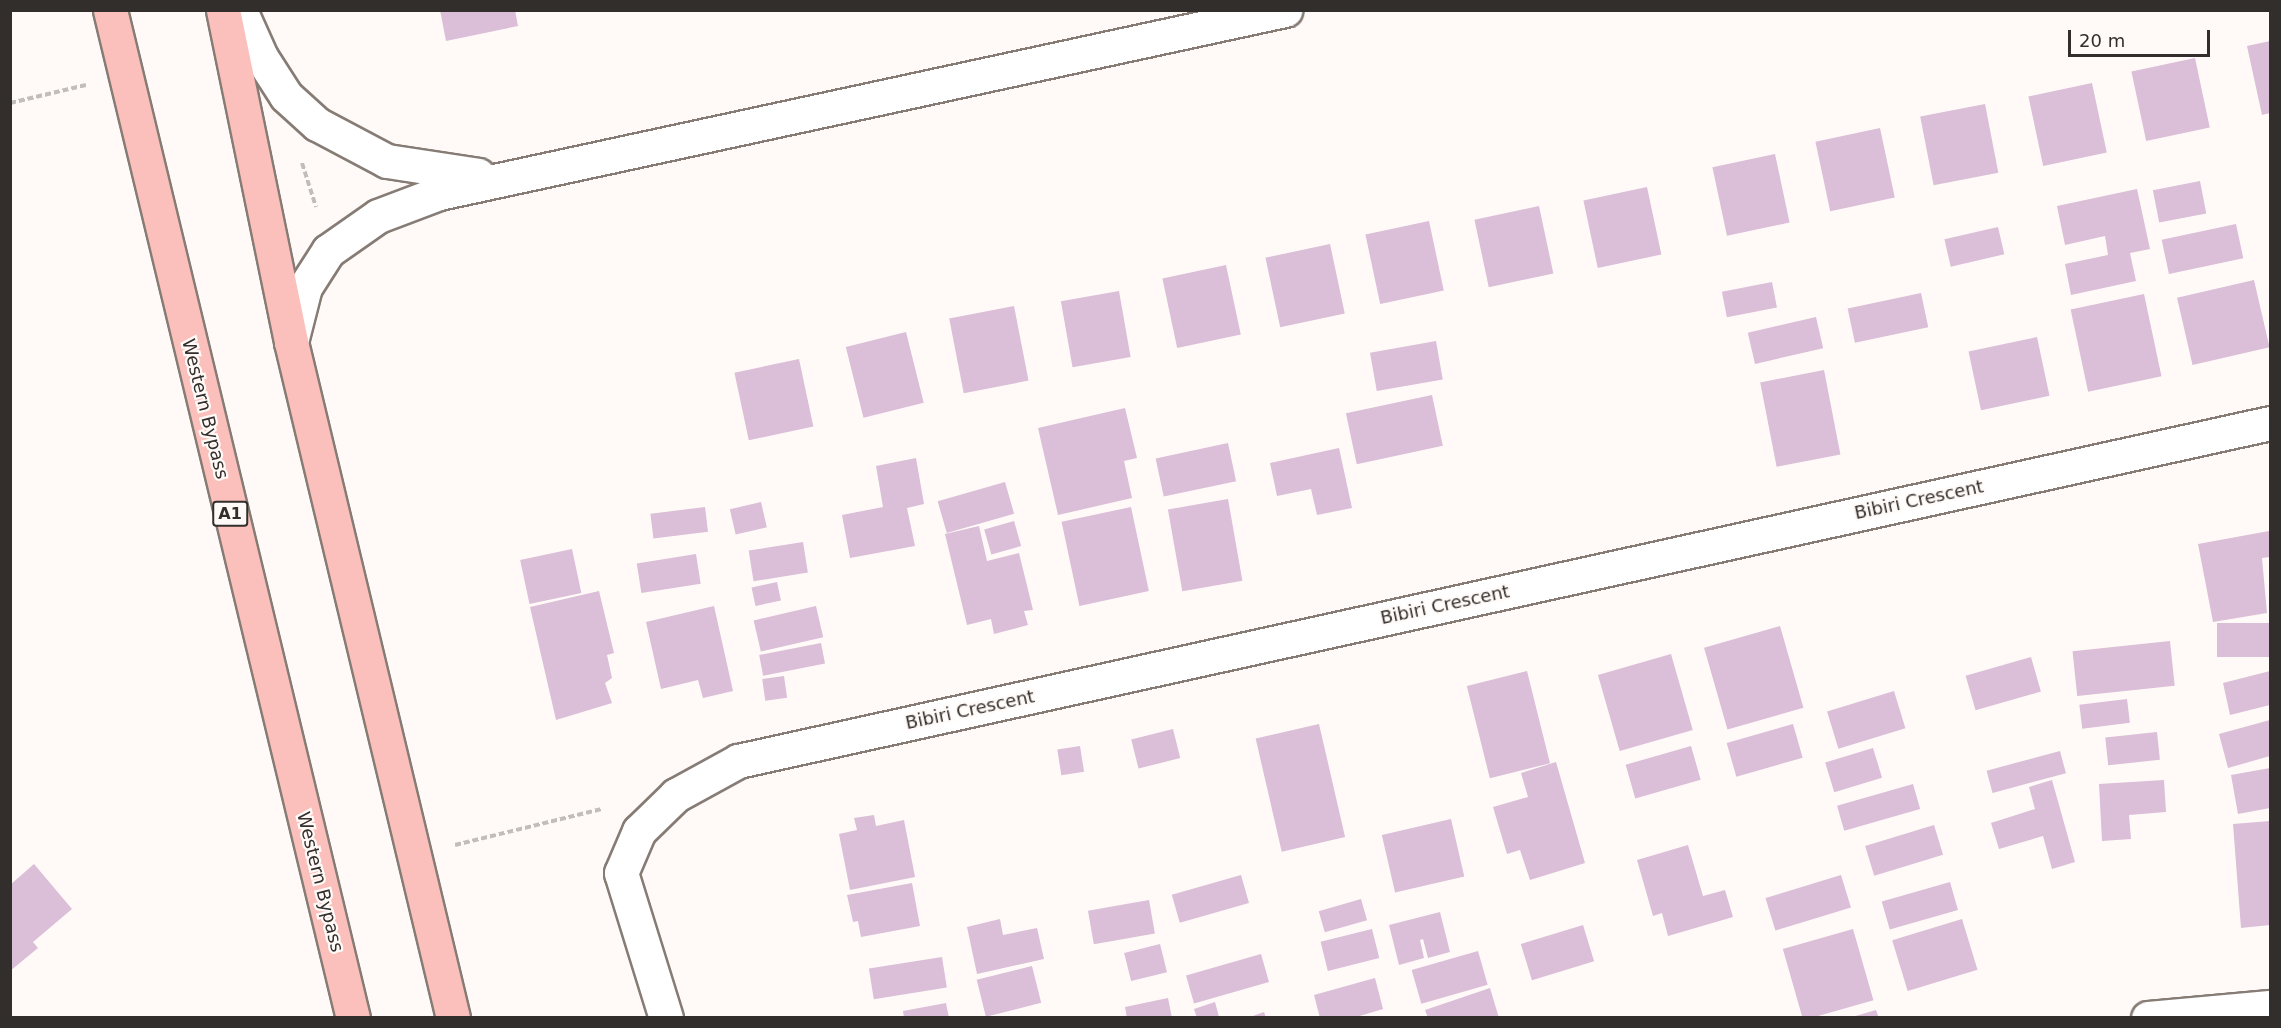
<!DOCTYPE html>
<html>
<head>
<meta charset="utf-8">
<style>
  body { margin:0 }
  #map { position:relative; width:2281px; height:1028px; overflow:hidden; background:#fffaf7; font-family:"DejaVu Sans",sans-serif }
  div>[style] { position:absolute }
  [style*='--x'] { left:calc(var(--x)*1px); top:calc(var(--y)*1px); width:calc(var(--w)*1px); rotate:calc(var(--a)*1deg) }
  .building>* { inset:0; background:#dbbed7; transform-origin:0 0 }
  .path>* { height:4px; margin-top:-2px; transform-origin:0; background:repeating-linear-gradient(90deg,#c1bdba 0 6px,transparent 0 9px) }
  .roads { filter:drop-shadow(2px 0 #867c75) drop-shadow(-2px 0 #867c75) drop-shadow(0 2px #867c75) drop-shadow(0 -2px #867c75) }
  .minor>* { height:33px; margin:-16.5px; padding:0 16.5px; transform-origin:16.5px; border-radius:16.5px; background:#fff }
  .tertiary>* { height:33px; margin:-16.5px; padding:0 16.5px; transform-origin:16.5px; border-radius:16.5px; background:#fff }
  .trunk>* { height:33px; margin:-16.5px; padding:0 16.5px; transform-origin:16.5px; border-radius:16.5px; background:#fbc0bc }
  span { translate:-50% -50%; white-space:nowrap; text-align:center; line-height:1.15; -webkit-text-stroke:4.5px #fffaf7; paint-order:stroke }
  .shield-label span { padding:2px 4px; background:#fffaf7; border:2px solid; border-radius:4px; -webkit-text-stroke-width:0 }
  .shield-label { font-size:16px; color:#322e2b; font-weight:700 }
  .street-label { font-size:18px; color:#322e2b }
  .frame { position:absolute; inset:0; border:12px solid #322e2b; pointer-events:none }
  .scale { position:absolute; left:2068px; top:30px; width:142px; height:27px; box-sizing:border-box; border:3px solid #322e2b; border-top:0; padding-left:8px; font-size:18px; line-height:21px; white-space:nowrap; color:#322e2b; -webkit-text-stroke:4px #fffaf7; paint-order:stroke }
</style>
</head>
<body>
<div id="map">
  <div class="building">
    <div style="clip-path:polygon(440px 10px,515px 10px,518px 26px,446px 41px)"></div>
    <div style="clip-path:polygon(2270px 41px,2270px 113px,2262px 115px,2247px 46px)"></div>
    <div style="left:2195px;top:58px;width:71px;height:65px;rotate:78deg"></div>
    <div style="left:2092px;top:83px;width:71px;height:65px;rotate:78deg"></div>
    <div style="left:1985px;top:104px;width:70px;height:66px;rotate:79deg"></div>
    <div style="left:1880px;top:128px;width:71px;height:66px;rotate:78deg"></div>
    <div style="left:1775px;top:154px;width:70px;height:64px;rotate:78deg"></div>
    <div style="left:2200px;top:181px;width:33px;height:48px;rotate:79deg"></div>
    <div style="left:1647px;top:187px;width:69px;height:65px;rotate:78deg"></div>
    <div style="clip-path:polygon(2137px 189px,2150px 249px,2130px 253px,2136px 281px,2071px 295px,2065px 264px,2108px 255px,2105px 236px,2065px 245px,2057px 206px)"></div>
    <div style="left:1539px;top:206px;width:69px;height:66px;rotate:78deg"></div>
    <div style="left:1429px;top:221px;width:71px;height:65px;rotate:78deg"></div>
    <div style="left:2236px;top:224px;width:35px;height:76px;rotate:78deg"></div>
    <div style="left:1998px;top:227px;width:28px;height:55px;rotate:77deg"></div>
    <div style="left:1330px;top:244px;width:71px;height:66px;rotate:78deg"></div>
    <div style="left:1226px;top:265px;width:71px;height:65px;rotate:78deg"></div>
    <div style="left:2254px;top:280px;width:69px;height:79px;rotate:77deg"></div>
    <div style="left:1772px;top:282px;width:26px;height:51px;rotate:79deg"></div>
    <div style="left:1119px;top:291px;width:67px;height:59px;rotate:80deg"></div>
    <div style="left:1921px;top:293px;width:35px;height:75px;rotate:78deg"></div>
    <div style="left:2144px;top:294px;width:84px;height:75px;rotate:78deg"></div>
    <div style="left:1014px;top:306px;width:76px;height:66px;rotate:79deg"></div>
    <div style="left:1816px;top:317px;width:32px;height:70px;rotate:77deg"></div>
    <div style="left:906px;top:332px;width:73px;height:62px;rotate:76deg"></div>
    <div style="left:2037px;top:337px;width:60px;height:70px;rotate:78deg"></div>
    <div style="left:1436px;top:341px;width:39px;height:67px;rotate:80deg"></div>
    <div style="left:799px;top:359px;width:69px;height:66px;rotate:78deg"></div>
    <div style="left:1824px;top:370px;width:86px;height:65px;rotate:79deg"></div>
    <div style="left:1432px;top:395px;width:52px;height:88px;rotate:78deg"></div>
    <div style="clip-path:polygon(1125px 408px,1137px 458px,1124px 461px,1132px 498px,1058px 515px,1038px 428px)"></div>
    <div style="left:1228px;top:443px;width:39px;height:74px;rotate:78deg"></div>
    <div style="clip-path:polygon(1339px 448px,1352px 508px,1317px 515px,1311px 489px,1277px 496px,1270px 463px)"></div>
    <div style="clip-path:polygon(916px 458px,924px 504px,907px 508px,915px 546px,850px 558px,842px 515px,883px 507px,876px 466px)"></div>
    <div style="left:1005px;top:482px;width:33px;height:70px;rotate:74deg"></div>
    <div style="left:1228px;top:499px;width:83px;height:61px;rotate:80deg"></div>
    <div style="left:761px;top:502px;width:26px;height:32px;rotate:77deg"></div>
    <div style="left:705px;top:507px;width:25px;height:55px;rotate:83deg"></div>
    <div style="left:1131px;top:507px;width:86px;height:71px;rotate:78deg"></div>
    <div style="left:1014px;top:521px;width:26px;height:31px;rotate:74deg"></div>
    <div style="clip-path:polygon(979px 526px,987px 561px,1019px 553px,1033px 610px,1024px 611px,1028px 625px,994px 634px,991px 619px,967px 625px,945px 534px)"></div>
    <div style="clip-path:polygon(2269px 531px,2270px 557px,2262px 558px,2267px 613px,2213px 622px,2198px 544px)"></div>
    <div style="left:803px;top:542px;width:31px;height:55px;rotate:81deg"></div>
    <div style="left:572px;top:549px;width:45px;height:53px;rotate:78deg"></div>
    <div style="left:696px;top:554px;width:30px;height:60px;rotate:81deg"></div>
    <div style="left:777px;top:582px;width:19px;height:26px;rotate:78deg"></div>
    <div style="clip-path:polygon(599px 591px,614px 653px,607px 655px,612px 678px,605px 683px,612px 703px,556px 720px,530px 607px)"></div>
    <div style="clip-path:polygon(714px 606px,733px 691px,703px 698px,698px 680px,661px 689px,646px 622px)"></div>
    <div style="left:816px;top:606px;width:32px;height:64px;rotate:77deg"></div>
    <div style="left:2270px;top:623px;width:34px;height:53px;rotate:90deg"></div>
    <div style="left:1780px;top:626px;width:85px;height:79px;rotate:74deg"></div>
    <div style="left:2170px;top:641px;width:45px;height:98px;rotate:84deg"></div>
    <div style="left:821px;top:643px;width:21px;height:63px;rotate:79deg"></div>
    <div style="left:1671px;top:654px;width:79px;height:76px;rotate:74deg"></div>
    <div style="left:2031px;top:657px;width:36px;height:68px;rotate:74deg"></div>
    <div style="left:1527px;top:671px;width:95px;height:62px;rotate:76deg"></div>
    <div style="clip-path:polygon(2270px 671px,2270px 705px,2230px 715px,2223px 683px)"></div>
    <div style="left:784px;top:676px;width:22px;height:22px;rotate:82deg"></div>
    <div style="left:1894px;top:691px;width:39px;height:70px;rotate:73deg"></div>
    <div style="left:2127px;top:699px;width:24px;height:48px;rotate:83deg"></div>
    <div style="clip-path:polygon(2270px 720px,2270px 756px,2228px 768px,2219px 734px)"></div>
    <div style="left:1319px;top:724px;width:116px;height:65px;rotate:77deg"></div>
    <div style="left:1793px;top:724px;width:35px;height:69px;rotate:74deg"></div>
    <div style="left:1173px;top:729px;width:30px;height:43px;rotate:76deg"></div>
    <div style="left:2157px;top:732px;width:28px;height:52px;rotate:84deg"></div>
    <div style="left:1080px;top:746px;width:26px;height:23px;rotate:81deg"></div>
    <div style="left:1691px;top:746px;width:35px;height:68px;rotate:74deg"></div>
    <div style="left:1873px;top:748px;width:31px;height:50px;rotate:73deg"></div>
    <div style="left:2060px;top:751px;width:23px;height:76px;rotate:75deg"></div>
    <div style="clip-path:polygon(1556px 762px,1585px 863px,1530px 880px,1520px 850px,1507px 854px,1493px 807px,1528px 797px,1521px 773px)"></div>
    <div style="clip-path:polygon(2270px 768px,2270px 808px,2238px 814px,2231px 775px)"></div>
    <div style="clip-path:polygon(2052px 780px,2075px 862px,2052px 869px,2043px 836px,1999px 849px,1991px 823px,2035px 809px,2029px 787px)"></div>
    <div style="clip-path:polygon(2164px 780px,2166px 812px,2129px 815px,2131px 839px,2102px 841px,2099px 784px)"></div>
    <div style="left:1913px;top:784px;width:26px;height:79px;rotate:74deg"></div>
    <div style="clip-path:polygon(874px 815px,876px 826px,904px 820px,915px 877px,850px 890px,839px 834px,857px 830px,854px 818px)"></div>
    <div style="left:1451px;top:819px;width:59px;height:71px;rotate:77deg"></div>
    <div style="clip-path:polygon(2270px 821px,2270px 925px,2241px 928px,2233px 824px)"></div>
    <div style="left:1934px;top:825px;width:31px;height:72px;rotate:73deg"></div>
    <div style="clip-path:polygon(1688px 845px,1703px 896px,1725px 890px,1733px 917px,1668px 936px,1662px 913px,1653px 916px,1637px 860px)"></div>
    <div style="clip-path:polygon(34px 864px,72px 909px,33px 942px,38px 948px,10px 971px,10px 885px)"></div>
    <div style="left:1241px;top:875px;width:29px;height:72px;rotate:74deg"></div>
    <div style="left:1841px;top:875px;width:34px;height:79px;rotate:73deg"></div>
    <div style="left:1950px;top:882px;width:29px;height:71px;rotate:74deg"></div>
    <div style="clip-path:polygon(912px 883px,920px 926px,861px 937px,858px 921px,853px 922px,847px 895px)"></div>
    <div style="left:1361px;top:899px;width:22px;height:44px;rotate:74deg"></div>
    <div style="left:1149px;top:900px;width:34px;height:62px;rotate:80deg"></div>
    <div style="clip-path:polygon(1440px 912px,1450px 952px,1428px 958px,1423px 939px,1420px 940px,1424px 958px,1399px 965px,1389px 925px)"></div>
    <div style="clip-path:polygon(1000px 919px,1003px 935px,1037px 928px,1044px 959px,977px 974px,967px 927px)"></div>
    <div style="left:1962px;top:919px;width:53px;height:73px;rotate:73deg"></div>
    <div style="left:1583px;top:925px;width:38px;height:65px;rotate:73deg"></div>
    <div style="left:1372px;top:929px;width:30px;height:53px;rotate:76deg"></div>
    <div style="left:1853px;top:929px;width:74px;height:73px;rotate:74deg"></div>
    <div style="left:1160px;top:944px;width:29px;height:37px;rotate:76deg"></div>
    <div style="left:1478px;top:951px;width:35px;height:69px;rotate:74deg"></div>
    <div style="left:1261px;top:954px;width:29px;height:78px;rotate:74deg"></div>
    <div style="left:942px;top:957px;width:31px;height:74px;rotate:81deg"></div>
    <div style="left:1032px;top:966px;width:38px;height:57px;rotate:76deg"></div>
    <div style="clip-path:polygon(1375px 978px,1383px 1009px,1353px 1018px,1320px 1018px,1314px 995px)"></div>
    <div style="clip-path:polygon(1490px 988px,1499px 1018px,1428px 1018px,1425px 1010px)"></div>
    <div style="clip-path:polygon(1168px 998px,1172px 1018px,1127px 1018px,1125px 1007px)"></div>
    <div style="clip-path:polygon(1215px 1002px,1219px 1017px,1197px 1018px,1194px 1009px)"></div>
    <div style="clip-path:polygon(946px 1003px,949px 1018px,904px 1018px,903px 1011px)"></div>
    <div style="clip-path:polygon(1876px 1010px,1879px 1018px,1852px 1018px,1852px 1017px)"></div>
    <div style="clip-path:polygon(1264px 1012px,1266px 1018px,1250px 1018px,1250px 1017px)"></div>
  </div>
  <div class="path">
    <div style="--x:10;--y:103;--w:78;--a:-13.3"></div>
    <div style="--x:302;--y:163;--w:46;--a:72.3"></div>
    <div style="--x:455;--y:845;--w:151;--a:-13.8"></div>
  </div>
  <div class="roads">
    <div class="minor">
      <div style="--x:666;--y:1018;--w:152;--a:-107.2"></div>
      <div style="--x:621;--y:873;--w:46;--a:-66.8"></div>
      <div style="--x:639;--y:831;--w:52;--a:-44.2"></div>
      <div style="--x:676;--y:795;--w:71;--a:-28.7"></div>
      <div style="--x:738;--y:761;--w:1569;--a:-12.44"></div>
      <div style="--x:2148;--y:1018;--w:122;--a:-5.2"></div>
    </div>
    <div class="tertiary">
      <div style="--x:240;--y:10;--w:51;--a:65.9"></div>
      <div style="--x:261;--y:57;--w:46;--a:57.3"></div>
      <div style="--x:286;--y:96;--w:42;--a:42.1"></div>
      <div style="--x:317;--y:124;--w:79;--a:27.9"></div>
      <div style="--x:387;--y:161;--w:92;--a:8.7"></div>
      <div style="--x:291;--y:342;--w:57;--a:-75.7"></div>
      <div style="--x:305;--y:287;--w:43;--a:-57.4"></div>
      <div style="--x:328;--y:251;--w:61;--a:-35"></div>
      <div style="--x:378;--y:216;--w:65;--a:-20.7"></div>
      <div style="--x:439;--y:193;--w:866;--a:-12.21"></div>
    </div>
    <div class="trunk">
      <div style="--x:110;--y:10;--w:1037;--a:76.45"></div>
      <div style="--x:223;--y:10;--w:339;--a:78.4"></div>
      <div style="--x:291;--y:342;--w:695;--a:76.52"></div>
    </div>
  </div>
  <div class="shield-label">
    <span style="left:230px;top:514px">A1</span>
  </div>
  <div class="street-label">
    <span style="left:205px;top:409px;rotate:76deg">Western Bypass</span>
    <span style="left:1919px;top:500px;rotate:-12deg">Bibiri Crescent</span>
    <span style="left:1445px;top:605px;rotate:-12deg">Bibiri Crescent</span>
    <span style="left:970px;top:710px;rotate:-12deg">Bibiri Crescent</span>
    <span style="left:320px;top:882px;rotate:76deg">Western Bypass</span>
  </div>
  <div class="frame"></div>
  <div class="scale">20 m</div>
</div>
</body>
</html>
